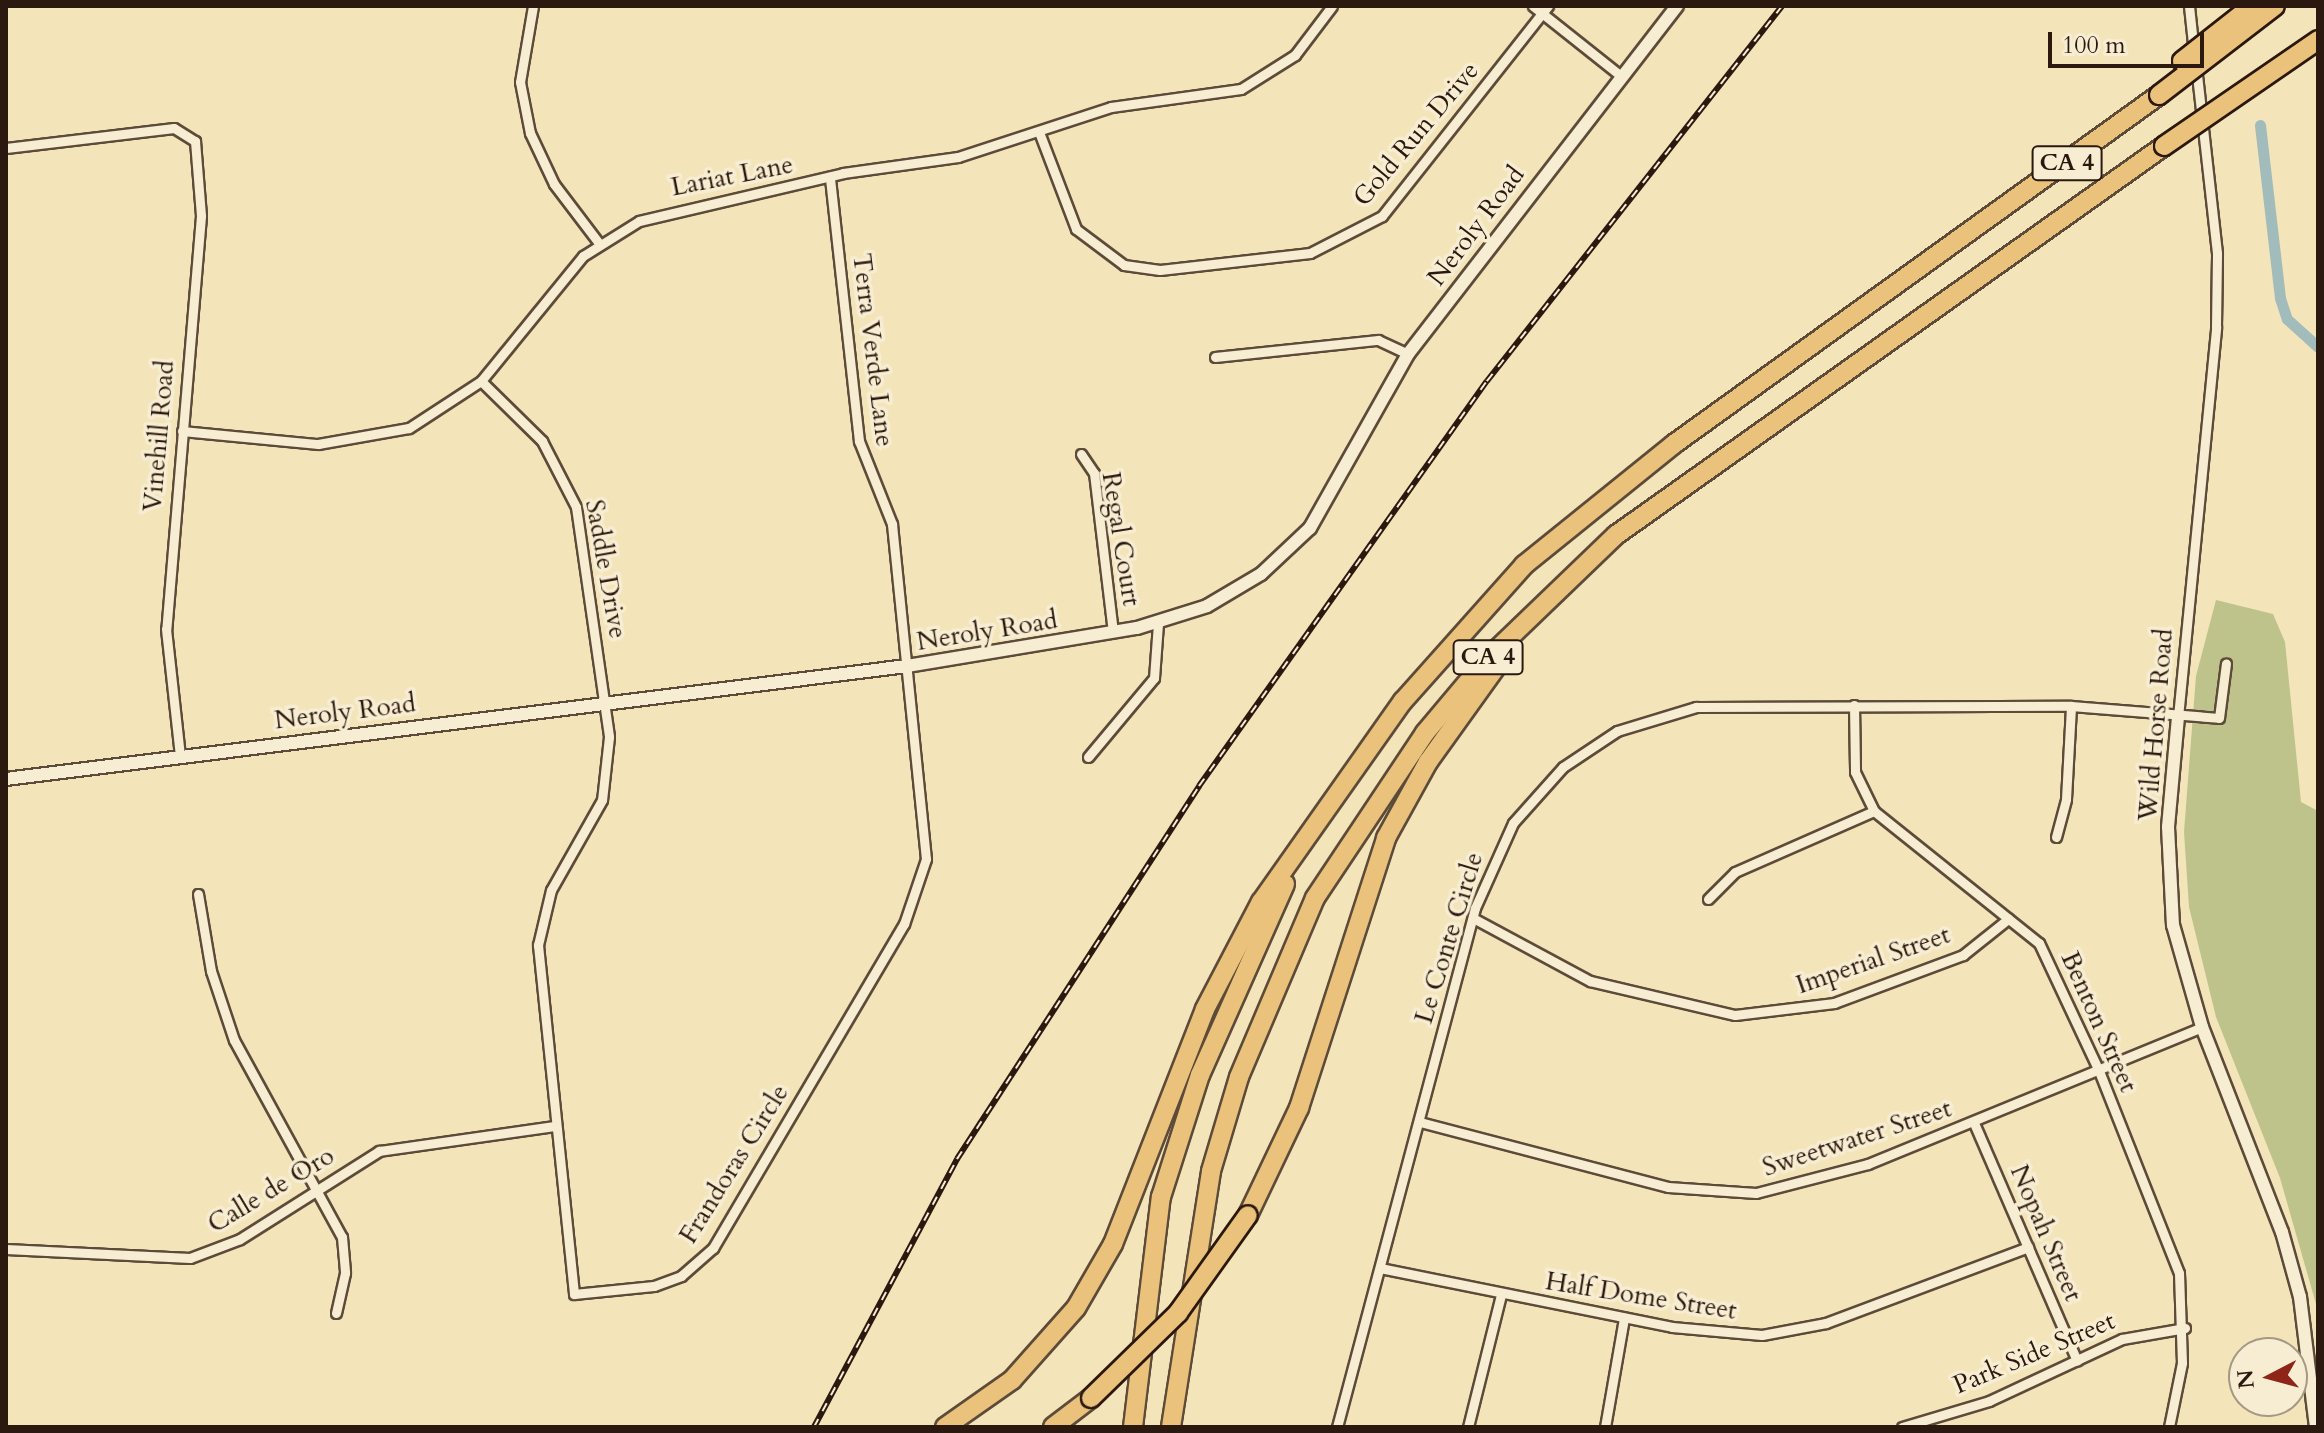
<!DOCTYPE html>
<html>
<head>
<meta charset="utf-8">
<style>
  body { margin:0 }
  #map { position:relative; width:2324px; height:1433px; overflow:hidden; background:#f3e4b9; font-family:Cardo,serif }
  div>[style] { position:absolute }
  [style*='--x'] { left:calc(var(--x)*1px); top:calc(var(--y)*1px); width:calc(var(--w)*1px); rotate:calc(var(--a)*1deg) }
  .green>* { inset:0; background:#bec38c }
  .canal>* { height:11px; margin:-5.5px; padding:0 5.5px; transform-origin:5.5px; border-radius:5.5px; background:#a1bcba }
  .roads { filter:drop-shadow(2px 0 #5d4b39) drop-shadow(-2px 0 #5d4b39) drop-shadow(0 2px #5d4b39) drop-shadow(0 -2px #5d4b39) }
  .minor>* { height:9px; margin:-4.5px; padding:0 4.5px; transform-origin:4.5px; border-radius:4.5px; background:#f7edd2 }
  .tertiary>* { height:12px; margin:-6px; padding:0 6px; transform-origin:6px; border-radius:6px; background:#f7edd2 }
  .motorway>* { height:18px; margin:-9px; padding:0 9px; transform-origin:9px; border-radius:9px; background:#eac27c }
  .rail>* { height:6px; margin-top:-3px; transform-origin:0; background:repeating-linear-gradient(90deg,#f7edd2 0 9px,#2b180e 0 18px); box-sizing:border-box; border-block:2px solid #2b180e }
  .bridges { filter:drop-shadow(2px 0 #2b180e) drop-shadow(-2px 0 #2b180e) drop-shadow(0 2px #2b180e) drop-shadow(0 -2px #2b180e) }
  .motorway-bridge>* { height:18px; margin:-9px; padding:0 9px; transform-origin:9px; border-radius:9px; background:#eac27c }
  span { translate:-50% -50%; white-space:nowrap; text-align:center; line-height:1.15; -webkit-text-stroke:7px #f7edd2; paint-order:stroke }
  .shield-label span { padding:2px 6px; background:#f7edd2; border:2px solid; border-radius:6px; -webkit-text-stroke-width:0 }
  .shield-label { font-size:24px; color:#2b180e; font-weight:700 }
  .street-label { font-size:26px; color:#2b180e }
  .frame { position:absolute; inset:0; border:8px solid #2b180e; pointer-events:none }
  .north { position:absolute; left:2228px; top:1337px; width:80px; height:80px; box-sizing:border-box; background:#f7edd2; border:2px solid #a59884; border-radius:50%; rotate:264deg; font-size:22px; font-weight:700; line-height:32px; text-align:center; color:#2b180e }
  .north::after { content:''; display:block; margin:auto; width:28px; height:36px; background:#8f2418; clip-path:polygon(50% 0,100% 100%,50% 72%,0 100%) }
  .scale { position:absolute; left:2048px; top:32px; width:156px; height:36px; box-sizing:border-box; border:4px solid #2b180e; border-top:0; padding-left:10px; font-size:24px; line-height:28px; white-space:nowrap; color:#2b180e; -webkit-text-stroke:6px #f7edd2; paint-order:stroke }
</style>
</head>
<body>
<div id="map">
  <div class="green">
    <div style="clip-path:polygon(2216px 600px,2273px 614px,2285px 642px,2301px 802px,2318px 811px,2318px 1311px,2280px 1178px,2216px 1017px,2189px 907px,2184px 832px,2196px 676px)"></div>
  </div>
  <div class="canal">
    <div style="--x:2260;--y:125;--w:174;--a:83.4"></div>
    <div style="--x:2280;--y:298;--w:22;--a:72"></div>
    <div style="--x:2287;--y:319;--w:42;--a:42.1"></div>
  </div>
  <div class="roads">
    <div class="minor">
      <div style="--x:533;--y:6;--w:77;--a:99.7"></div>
      <div style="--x:520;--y:82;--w:52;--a:78.9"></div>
      <div style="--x:530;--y:133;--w:56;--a:64.8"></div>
      <div style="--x:554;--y:184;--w:73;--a:52.8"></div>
      <div style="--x:1533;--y:6;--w:112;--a:38.5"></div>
      <div style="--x:2189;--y:6;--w:47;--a:83.9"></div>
      <div style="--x:1039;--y:132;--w:104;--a:69.1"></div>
      <div style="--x:1076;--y:229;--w:60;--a:36.9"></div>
      <div style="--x:1124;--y:265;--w:36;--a:8"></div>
      <div style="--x:1160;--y:270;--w:151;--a:-6.5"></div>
      <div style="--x:1310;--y:253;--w:81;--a:-27.2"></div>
      <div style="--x:1382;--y:216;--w:268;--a:-51.7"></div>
      <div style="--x:6;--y:148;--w:169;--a:-6.8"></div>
      <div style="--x:174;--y:128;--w:25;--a:32"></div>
      <div style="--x:195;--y:141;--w:75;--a:85.4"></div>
      <div style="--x:201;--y:216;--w:414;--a:94.8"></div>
      <div style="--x:166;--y:629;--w:127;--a:83.7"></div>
      <div style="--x:1215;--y:357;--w:164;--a:-6"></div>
      <div style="--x:1378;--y:340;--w:33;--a:25"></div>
      <div style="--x:481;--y:381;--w:86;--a:44.5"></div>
      <div style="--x:542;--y:441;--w:74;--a:62.7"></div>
      <div style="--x:576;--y:507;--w:232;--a:81.8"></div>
      <div style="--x:609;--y:737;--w:63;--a:96.3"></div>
      <div style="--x:602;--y:800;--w:103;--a:119.5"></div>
      <div style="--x:551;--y:890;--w:57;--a:103.3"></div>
      <div style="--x:538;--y:945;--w:351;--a:84.1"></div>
      <div style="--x:574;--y:1294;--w:80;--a:-5.7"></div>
      <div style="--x:654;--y:1286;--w:29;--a:-20"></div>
      <div style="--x:681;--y:1276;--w:43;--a:-41.2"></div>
      <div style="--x:713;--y:1248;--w:376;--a:-59.5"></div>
      <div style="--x:904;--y:924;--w:69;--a:-71.3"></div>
      <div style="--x:926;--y:859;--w:337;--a:-95.8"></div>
      <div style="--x:892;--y:524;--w:89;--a:-111.7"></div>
      <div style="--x:859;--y:441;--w:266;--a:-96.3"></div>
      <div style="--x:182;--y:431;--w:137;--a:5.5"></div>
      <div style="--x:318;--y:444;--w:92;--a:-10"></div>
      <div style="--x:409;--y:428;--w:86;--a:-33.1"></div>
      <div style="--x:481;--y:381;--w:161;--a:-50.8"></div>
      <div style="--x:583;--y:256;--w:66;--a:-32"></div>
      <div style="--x:639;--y:221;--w:210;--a:-13.2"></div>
      <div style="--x:843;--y:173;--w:116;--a:-7.9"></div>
      <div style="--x:958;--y:157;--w:161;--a:-18.1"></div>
      <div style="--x:1111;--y:107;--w:131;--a:-7.9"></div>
      <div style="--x:1241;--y:89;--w:64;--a:-32.2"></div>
      <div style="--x:1295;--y:55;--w:61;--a:-52.9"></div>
      <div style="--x:1081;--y:454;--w:23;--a:56"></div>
      <div style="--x:1094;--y:473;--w:160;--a:83.2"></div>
      <div style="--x:1854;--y:705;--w:67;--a:89.1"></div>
      <div style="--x:1855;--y:772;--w:43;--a:64"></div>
      <div style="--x:1874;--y:811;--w:211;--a:38.7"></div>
      <div style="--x:2039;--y:943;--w:141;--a:64.9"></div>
      <div style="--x:2099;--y:1071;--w:217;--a:68.4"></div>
      <div style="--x:2179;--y:1273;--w:90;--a:88.1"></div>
      <div style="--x:2182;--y:1363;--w:65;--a:101.5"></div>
      <div style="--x:2178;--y:717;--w:392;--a:-84.4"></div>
      <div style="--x:2216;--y:327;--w:74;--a:-89.2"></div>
      <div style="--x:2217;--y:253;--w:187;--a:-96.4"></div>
      <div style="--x:1088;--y:757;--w:103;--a:-50.1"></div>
      <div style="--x:1154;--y:678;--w:55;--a:-85.8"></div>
      <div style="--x:2056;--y:837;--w:39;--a:-75"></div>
      <div style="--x:2066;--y:799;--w:93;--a:-86.9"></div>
      <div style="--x:198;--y:894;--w:78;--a:80.4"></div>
      <div style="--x:211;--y:971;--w:73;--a:71.6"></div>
      <div style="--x:234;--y:1040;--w:225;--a:61.3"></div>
      <div style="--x:342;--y:1237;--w:36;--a:85"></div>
      <div style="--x:345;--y:1273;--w:41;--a:102.7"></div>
      <div style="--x:1708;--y:899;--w:38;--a:-45"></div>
      <div style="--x:1735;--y:872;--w:152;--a:-23.7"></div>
      <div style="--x:1473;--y:918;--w:133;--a:28.3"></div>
      <div style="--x:1590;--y:981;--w:149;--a:13.2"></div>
      <div style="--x:1735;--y:1015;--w:100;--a:-6.9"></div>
      <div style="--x:1834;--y:1003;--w:138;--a:-20.4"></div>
      <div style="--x:1963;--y:955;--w:58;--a:-38.7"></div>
      <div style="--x:1420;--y:1122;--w:256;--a:14.7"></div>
      <div style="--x:1668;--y:1187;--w:88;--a:3.9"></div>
      <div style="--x:1756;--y:1193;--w:116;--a:-14.5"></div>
      <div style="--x:1868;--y:1164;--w:361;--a:-22.3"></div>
      <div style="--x:1974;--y:1123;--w:259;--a:66.6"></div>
      <div style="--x:6;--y:1249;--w:184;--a:2.8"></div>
      <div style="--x:190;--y:1258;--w:53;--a:-20.8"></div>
      <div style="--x:240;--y:1239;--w:165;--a:-32.3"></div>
      <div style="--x:379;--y:1151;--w:178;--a:-8.1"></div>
      <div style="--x:1380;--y:1268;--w:298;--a:11.4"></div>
      <div style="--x:1672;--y:1327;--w:90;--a:5.1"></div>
      <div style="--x:1762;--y:1335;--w:65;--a:-10.6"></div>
      <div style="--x:1826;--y:1323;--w:216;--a:-20.6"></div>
      <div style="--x:1337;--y:1427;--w:537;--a:-75.11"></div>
      <div style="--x:1475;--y:908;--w:93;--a:-65.9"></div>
      <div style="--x:1513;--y:823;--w:75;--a:-48.2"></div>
      <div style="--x:1563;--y:767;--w:65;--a:-33.7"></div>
      <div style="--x:1617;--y:731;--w:83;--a:-16.9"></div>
      <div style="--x:1696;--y:707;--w:375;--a:-0.2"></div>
      <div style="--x:2071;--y:706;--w:148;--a:4.6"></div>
      <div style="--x:2219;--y:718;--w:55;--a:-82.7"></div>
      <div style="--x:1468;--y:1427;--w:136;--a:-76"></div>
      <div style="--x:1605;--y:1427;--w:111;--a:-80.1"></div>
      <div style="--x:1902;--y:1427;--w:91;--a:-16.6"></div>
      <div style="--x:1989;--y:1401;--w:147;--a:-25"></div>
      <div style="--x:2122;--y:1339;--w:64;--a:-9.9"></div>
    </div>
    <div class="tertiary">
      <div style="--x:2178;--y:717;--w:110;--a:95.2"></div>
      <div style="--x:2168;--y:827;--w:98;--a:87.1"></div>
      <div style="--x:2173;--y:925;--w:106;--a:74.1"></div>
      <div style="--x:2202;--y:1027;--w:220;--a:68.7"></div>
      <div style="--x:2282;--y:1232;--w:67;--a:74.5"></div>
      <div style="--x:2300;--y:1297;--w:131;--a:83"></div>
      <div style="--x:6;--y:779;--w:908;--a:-7.15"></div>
      <div style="--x:907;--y:666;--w:233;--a:-9.4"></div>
      <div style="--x:1137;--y:628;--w:73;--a:-17.4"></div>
      <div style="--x:1207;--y:606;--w:63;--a:-30.7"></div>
      <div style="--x:1261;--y:574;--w:67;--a:-43.2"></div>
      <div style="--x:1310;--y:528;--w:200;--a:-60.6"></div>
      <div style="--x:1408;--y:354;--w:440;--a:-52.3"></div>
    </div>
    <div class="motorway">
      <div style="--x:1248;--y:1215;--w:119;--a:-64.5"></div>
      <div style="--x:1299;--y:1108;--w:284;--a:-72.1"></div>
      <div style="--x:1386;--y:838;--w:87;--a:-61.1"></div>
      <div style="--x:1428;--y:762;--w:139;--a:-54.4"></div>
      <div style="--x:945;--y:1427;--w:82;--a:-35"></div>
      <div style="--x:1012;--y:1380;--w:96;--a:-48.4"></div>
      <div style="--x:1076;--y:1308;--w:74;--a:-60"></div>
      <div style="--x:1113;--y:1244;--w:252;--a:-68.6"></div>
      <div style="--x:1205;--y:1009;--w:121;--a:-62.4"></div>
      <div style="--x:1261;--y:902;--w:246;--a:-54.8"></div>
      <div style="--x:1403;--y:701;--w:182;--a:-48.3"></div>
      <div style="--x:1524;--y:565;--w:193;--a:-38.9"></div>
      <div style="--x:1674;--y:444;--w:598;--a:-35.74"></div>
      <div style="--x:1053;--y:1427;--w:48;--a:-37.3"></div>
      <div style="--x:1133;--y:1427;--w:232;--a:-83.1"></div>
      <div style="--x:1161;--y:1197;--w:128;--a:-72.3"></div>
      <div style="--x:1200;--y:1075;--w:209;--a:-66"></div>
      <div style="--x:1171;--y:1427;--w:259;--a:-81.1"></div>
      <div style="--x:1211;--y:1171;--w:98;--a:-73.4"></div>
      <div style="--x:1239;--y:1077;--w:194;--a:-67"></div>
      <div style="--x:1315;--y:898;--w:198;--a:-56.3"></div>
      <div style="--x:1425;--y:733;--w:97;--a:-50"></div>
      <div style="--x:1487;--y:659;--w:179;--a:-43.9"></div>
      <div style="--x:1616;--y:535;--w:672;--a:-35.37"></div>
    </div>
  </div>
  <div class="rail">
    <div style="--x:814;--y:1427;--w:304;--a:-61.9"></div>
    <div style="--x:957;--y:1159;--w:445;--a:-57"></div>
    <div style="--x:1199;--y:786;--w:497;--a:-54.6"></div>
    <div style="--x:1487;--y:381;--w:477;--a:-51.8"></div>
  </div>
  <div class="bridges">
    <div class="motorway-bridge">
      <div style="--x:2182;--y:61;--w:89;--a:-38.2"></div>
      <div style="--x:2159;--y:95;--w:146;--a:-37.5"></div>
      <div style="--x:2164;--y:146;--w:187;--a:-34.5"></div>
      <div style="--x:1091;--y:1398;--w:122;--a:-44.3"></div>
      <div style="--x:1178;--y:1313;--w:120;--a:-54.5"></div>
    </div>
  </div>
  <div class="shield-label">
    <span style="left:2067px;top:163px">CA 4</span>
    <span style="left:1488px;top:657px">CA 4</span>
  </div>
  <div class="street-label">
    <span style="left:1416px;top:134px;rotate:-50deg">Gold Run Drive</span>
    <span style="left:732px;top:176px;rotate:-11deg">Lariat Lane</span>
    <span style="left:1476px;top:226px;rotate:-53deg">Neroly Road</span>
    <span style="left:873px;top:350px;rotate:83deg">Terra Verde Lane</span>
    <span style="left:159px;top:436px;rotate:-85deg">Vinehill Road</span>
    <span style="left:1121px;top:539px;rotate:81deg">Regal Court</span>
    <span style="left:606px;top:569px;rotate:80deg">Saddle Drive</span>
    <span style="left:987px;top:631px;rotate:-9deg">Neroly Road</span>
    <span style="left:345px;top:712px;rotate:-7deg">Neroly Road</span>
    <span style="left:2156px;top:725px;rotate:-85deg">Wild Horse Road</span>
    <span style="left:1449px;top:938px;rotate:-73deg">Le Conte Circle</span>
    <span style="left:1873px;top:960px;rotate:-19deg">Imperial Street</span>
    <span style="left:2099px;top:1022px;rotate:66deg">Benton Street</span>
    <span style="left:1857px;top:1138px;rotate:-18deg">Sweetwater Street</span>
    <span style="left:734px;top:1164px;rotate:-58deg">Frandoras Circle</span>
    <span style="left:271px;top:1190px;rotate:-31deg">Calle de Oro</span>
    <span style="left:2046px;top:1233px;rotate:67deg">Nopah Street</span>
    <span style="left:1641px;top:1296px;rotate:9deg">Half Dome Street</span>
    <span style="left:2034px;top:1353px;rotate:-23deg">Park Side Street</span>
  </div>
  <div class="frame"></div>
  <div class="north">N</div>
  <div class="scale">100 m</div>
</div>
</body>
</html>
